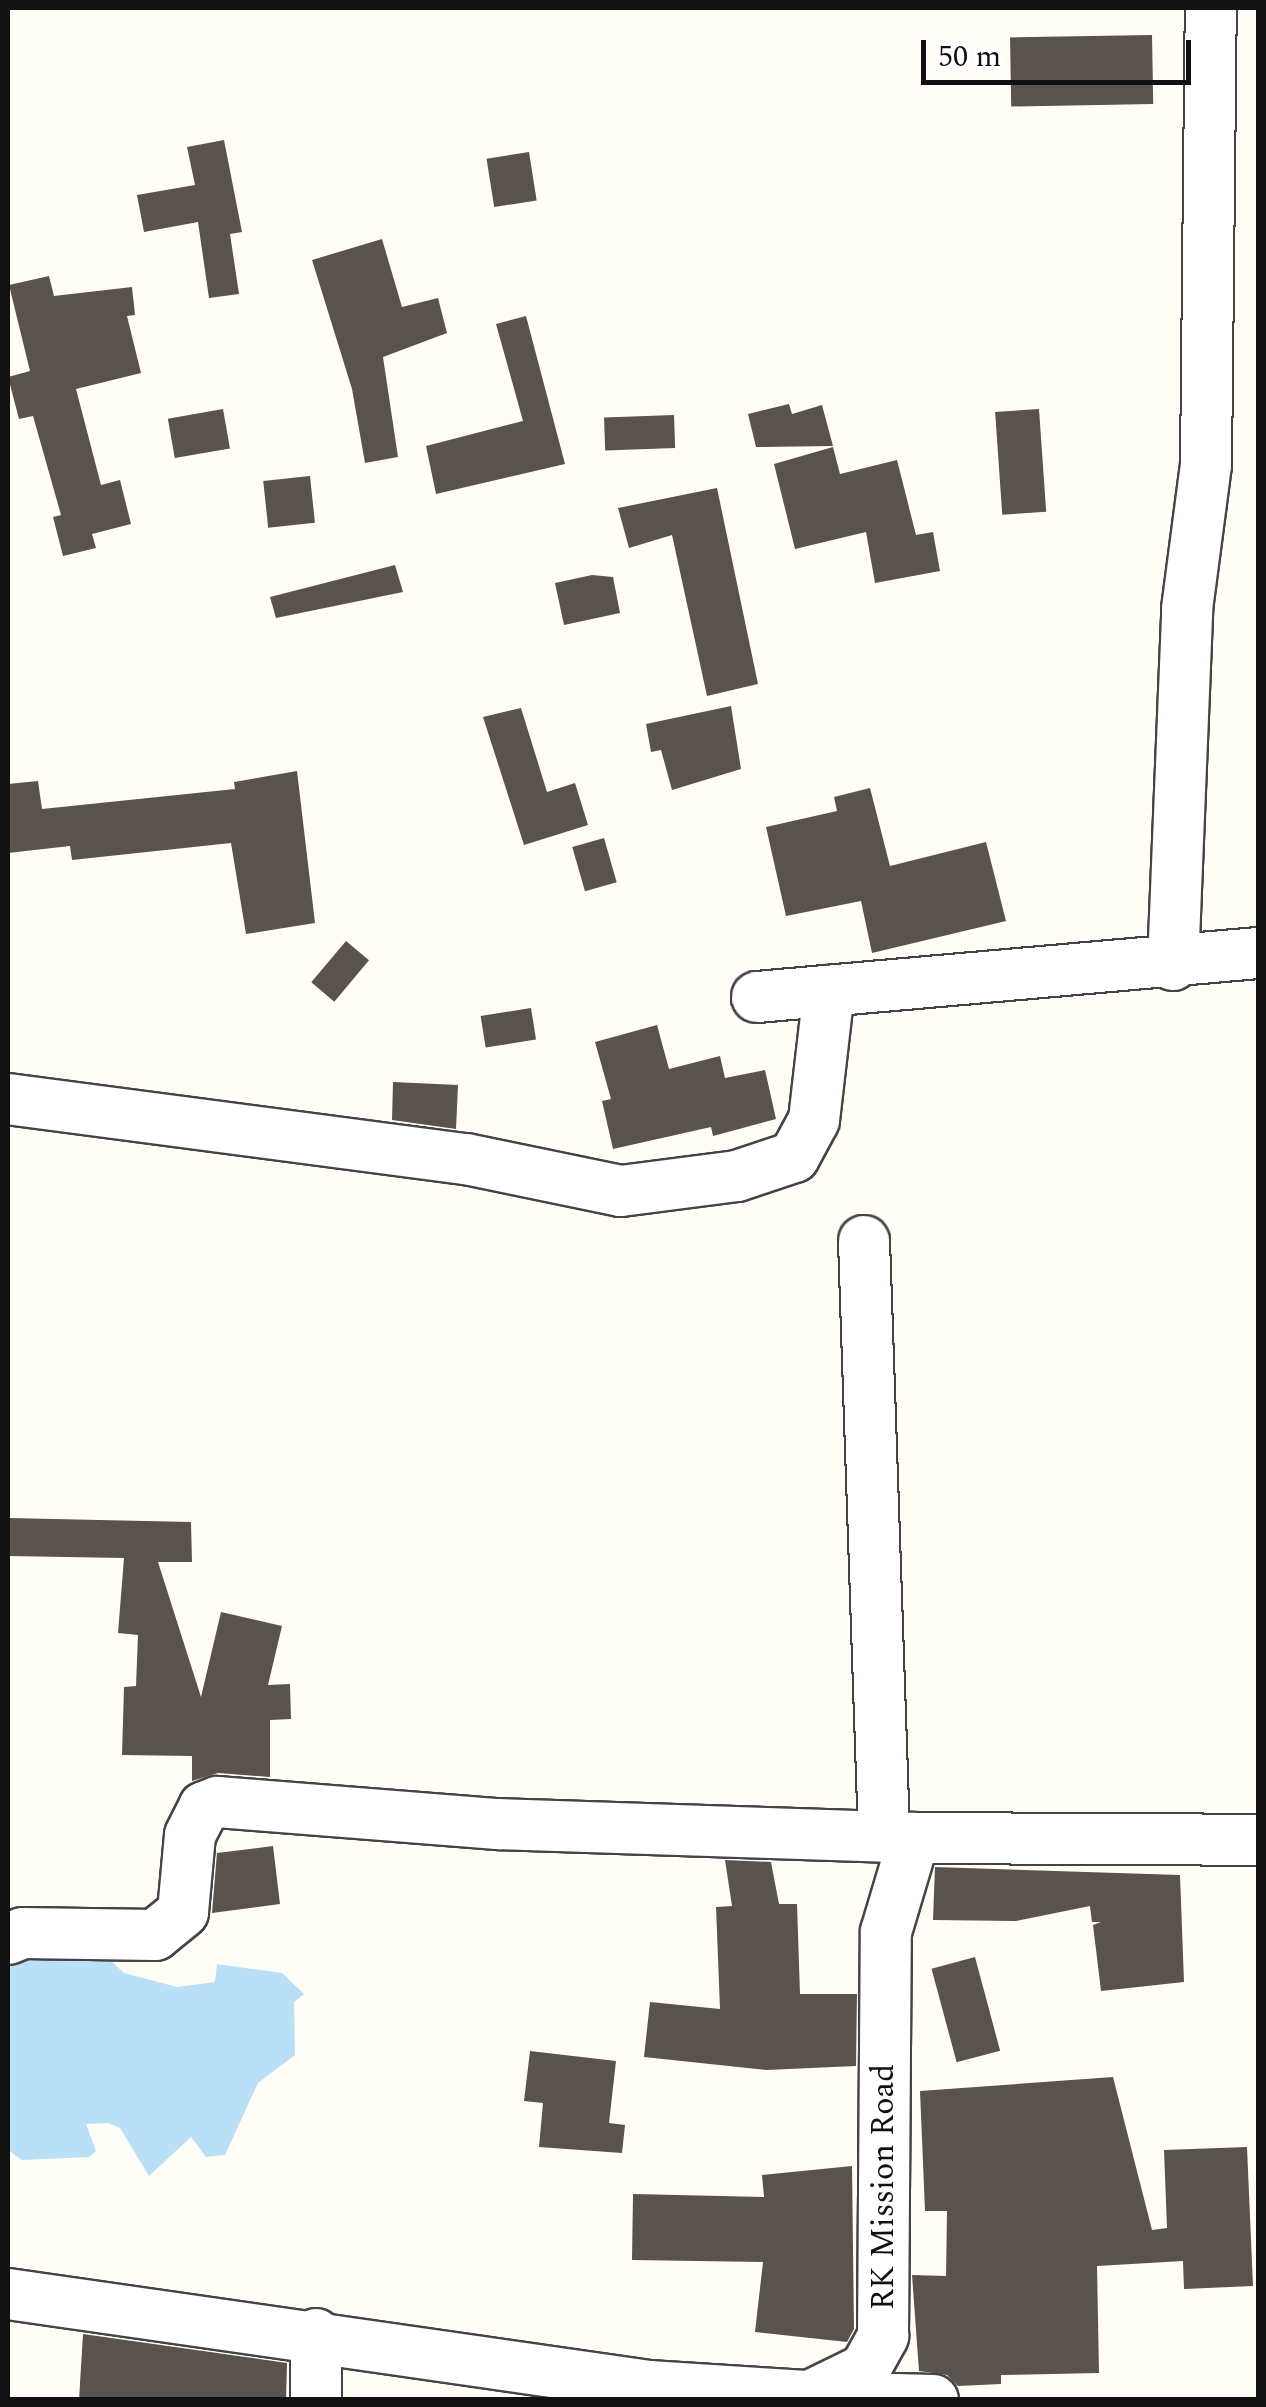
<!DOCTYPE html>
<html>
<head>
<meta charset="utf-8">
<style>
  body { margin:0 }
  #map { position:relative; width:1266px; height:2407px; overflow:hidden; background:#fffdf5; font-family:Spectral,serif }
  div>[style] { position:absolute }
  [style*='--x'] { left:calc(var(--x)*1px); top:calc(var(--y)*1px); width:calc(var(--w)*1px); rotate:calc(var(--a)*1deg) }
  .water>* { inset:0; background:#b9e0f7 }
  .building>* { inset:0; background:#5a524d; transform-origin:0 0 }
  .roads { filter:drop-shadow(2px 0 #444) drop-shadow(-2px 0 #444) drop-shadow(0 2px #444) drop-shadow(0 -2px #444) }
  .minor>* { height:50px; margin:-25px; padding:0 25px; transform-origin:25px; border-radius:25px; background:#fff }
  span { translate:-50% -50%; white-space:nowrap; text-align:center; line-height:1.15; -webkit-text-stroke:10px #fff; paint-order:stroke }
  .street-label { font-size:32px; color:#111 }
  .frame { position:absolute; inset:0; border:10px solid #111; pointer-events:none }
  .scale { position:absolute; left:921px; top:40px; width:270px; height:45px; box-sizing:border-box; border:5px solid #111; border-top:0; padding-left:12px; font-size:30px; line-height:35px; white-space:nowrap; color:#111; -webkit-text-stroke:8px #fff; paint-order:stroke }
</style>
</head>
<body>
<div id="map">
  <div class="water">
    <div style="clip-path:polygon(97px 1948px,124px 1973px,177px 1987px,215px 1982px,217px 1964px,282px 1973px,304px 1994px,294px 2002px,295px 2055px,258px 2083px,225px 2155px,206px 2157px,191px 2137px,149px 2176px,120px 2128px,108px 2123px,86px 2124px,96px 2151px,89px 2157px,22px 2160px,8px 2150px,8px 1959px)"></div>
  </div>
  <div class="building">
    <div style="left:1152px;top:35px;width:69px;height:142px;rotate:89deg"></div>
    <div style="clip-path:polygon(224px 140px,242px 232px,230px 234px,239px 294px,209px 298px,198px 222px,144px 232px,137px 195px,195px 185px,187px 147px)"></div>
    <div style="left:529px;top:152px;width:49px;height:43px;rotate:81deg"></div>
    <div style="clip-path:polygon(382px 239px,402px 307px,438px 298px,447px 333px,383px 357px,398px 457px,365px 463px,352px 389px,312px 260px)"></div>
    <div style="clip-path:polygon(49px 276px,54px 296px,132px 287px,135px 315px,127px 316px,141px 373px,76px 389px,101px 485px,120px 480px,131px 524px,92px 534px,96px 548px,63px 556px,53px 517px,61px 515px,33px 416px,19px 419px,8px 377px,30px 371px,9px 285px)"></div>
    <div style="clip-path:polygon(526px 316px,565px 464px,436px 494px,426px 446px,523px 421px,496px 324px)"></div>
    <div style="clip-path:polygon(789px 404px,792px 414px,822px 405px,833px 446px,756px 447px,748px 414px)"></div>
    <div style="left:223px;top:409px;width:40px;height:56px;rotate:80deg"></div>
    <div style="left:1039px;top:409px;width:103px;height:44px;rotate:86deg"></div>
    <div style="left:674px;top:415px;width:33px;height:70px;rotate:88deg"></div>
    <div style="clip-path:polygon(833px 447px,840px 474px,897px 460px,916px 535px,933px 532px,940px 571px,875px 583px,866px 532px,795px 549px,774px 464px)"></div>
    <div style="left:310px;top:476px;width:47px;height:47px;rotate:84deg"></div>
    <div style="clip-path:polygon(717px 488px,758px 684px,707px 696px,672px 535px,629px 548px,618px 508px)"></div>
    <div style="clip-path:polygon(395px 565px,403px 592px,276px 618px,270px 597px)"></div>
    <div style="clip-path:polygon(592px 575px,613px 577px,620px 613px,564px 625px,555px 583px)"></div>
    <div style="clip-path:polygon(731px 706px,741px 769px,672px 790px,661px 750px,651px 752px,646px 724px)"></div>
    <div style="clip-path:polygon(521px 708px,547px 792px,575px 783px,588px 825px,524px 845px,483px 717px)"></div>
    <div style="clip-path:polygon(297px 771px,315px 923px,246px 934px,231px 843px,72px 860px,70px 846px,8px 853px,8px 784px,38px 781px,42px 809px,235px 789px,234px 782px)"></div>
    <div style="clip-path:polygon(870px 788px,890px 866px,986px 842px,1006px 921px,872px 953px,861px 901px,786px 916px,766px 827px,837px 811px,834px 797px)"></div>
    <div style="left:604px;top:838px;width:46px;height:33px;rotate:74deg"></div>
    <div style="left:346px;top:941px;width:30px;height:54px;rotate:40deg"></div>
    <div style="left:531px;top:1008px;width:32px;height:51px;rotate:81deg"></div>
    <div style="clip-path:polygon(657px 1025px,669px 1069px,720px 1056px,725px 1078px,765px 1070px,776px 1119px,713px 1136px,711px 1127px,613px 1149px,602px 1101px,611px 1099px,595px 1042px)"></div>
    <div style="clip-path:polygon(393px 1082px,458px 1085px,456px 1129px,392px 1120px)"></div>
    <div style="clip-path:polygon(8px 1518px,191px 1522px,192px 1562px,158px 1562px,201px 1697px,221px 1612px,282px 1626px,268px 1685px,290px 1684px,291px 1719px,270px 1720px,270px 1777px,218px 1773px,192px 1781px,192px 1756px,122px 1755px,124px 1687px,136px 1686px,138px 1635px,118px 1633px,124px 1558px,8px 1556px)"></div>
    <div style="clip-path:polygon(273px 1846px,280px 1904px,212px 1913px,217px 1853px)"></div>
    <div style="clip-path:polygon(725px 1860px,771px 1862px,779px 1904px,797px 1904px,800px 1994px,857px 1994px,856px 2066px,766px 2070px,644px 2057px,650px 2002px,720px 2009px,716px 1907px,732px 1906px)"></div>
    <div style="clip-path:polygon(935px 1867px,1180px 1875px,1184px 1982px,1101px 1991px,1093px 1925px,1101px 1922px,1092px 1922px,1090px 1906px,1016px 1921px,933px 1920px)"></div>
    <div style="left:975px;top:1957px;width:97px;height:45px;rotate:75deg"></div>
    <div style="clip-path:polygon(530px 2051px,616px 2061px,609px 2123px,625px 2125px,622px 2153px,539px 2147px,543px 2103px,524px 2101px)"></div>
    <div style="clip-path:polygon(1113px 2077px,1152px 2230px,1167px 2228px,1164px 2150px,1247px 2147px,1253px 2286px,1184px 2289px,1183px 2261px,1097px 2266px,1099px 2373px,1001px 2375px,1001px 2384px,958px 2386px,947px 2375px,919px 2371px,912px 2275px,946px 2276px,947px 2211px,925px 2211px,920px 2091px)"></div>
    <div style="clip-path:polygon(852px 2166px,854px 2329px,847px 2342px,755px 2332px,763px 2262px,632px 2260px,633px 2194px,764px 2197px,762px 2175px)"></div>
    <div style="clip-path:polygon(83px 2334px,287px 2363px,286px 2400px,79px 2400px)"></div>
  </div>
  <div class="roads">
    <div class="minor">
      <div style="--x:1173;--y:965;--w:356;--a:-87.7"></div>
      <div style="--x:1187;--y:609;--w:145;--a:-82.5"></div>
      <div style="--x:1206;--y:465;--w:457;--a:-89.4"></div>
      <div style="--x:757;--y:997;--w:503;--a:-5.02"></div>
      <div style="--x:8;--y:1099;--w:462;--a:7.5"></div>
      <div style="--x:466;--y:1159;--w:158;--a:11.7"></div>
      <div style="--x:621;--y:1191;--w:117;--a:-7.4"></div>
      <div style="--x:737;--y:1176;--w:60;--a:-18.4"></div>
      <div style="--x:794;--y:1157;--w:42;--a:-61.6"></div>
      <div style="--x:814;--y:1120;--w:130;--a:-83.4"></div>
      <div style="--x:864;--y:1241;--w:594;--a:88.07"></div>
      <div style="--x:8;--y:1939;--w:16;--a:-22"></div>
      <div style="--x:23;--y:1933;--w:132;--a:0.9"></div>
      <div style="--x:155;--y:1935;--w:36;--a:-39"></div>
      <div style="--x:183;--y:1912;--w:77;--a:-84.8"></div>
      <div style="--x:190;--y:1835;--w:31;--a:-63"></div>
      <div style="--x:204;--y:1807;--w:14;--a:-21"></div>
      <div style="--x:217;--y:1802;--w:282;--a:4.5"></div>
      <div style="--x:498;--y:1824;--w:416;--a:1.9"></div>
      <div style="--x:8;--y:2294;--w:648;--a:8.17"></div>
      <div style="--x:649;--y:2386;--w:161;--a:3.6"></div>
      <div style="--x:810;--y:2396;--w:61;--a:-26.1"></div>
      <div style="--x:865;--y:2369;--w:38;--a:-61"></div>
      <div style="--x:883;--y:2336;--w:404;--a:-89.6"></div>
      <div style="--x:886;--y:1932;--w:98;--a:-73.4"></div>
      <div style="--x:914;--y:1838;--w:344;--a:0.3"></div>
      <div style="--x:820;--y:2397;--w:113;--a:1.5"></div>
      <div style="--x:316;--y:2400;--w:66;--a:-90"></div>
    </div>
  </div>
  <div class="street-label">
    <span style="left:884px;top:2187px;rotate:-90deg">RK Mission Road</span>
  </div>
  <div class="frame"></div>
  <div class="scale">50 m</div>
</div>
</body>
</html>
